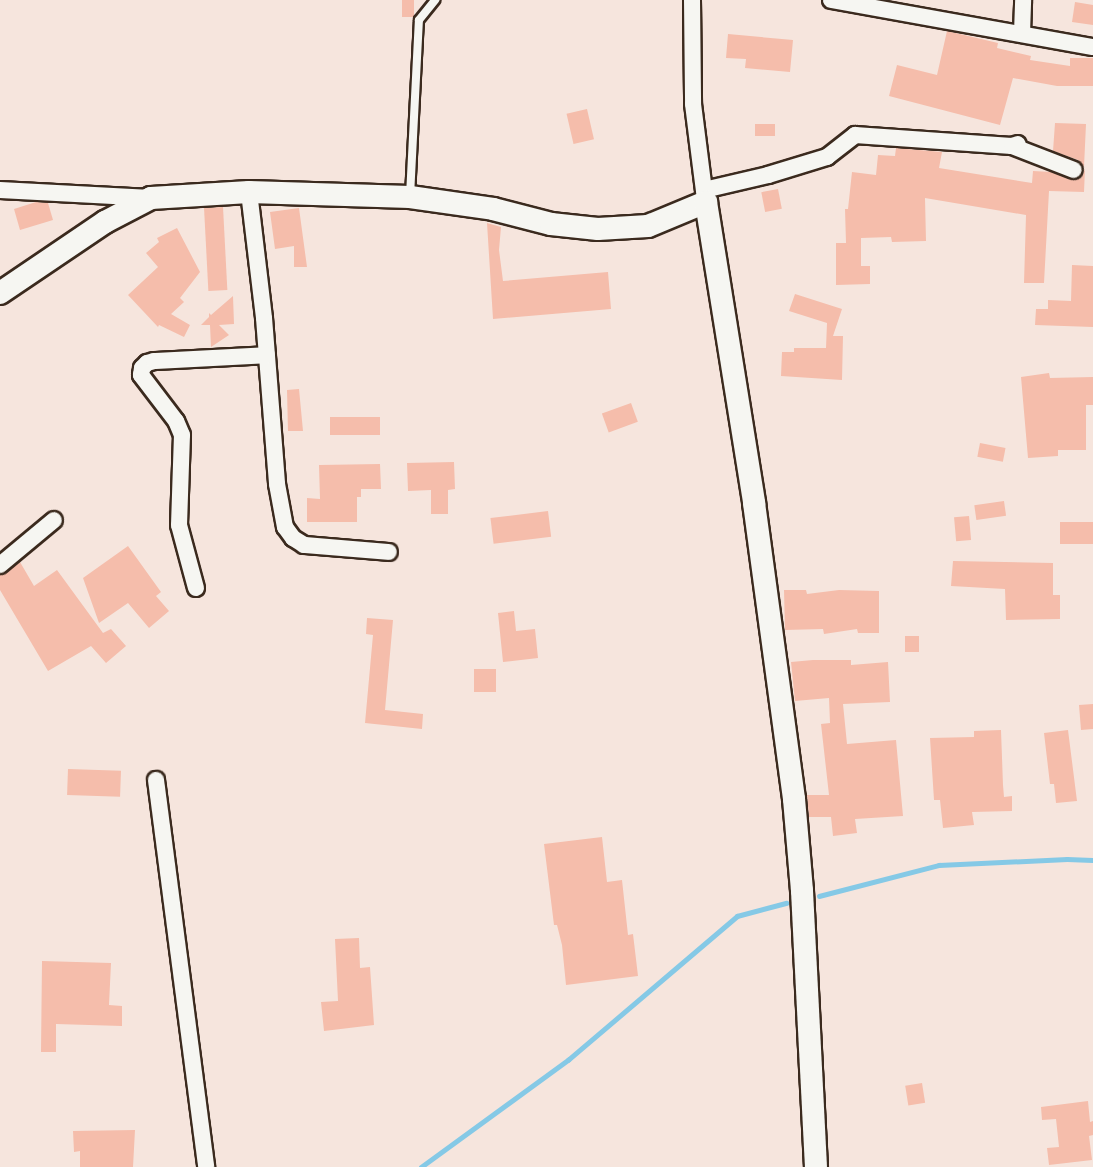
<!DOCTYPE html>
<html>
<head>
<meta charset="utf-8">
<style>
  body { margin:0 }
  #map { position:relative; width:1093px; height:1167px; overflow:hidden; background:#f6e5dd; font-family:"Shantell Sans",sans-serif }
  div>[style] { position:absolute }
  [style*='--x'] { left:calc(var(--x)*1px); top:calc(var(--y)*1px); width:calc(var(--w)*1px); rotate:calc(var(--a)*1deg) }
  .stream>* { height:4.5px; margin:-2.25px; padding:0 2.25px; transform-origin:2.25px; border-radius:2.25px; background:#85c9e6 }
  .building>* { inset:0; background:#f5bdab; transform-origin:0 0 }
  .roads { filter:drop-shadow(2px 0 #3b2a1e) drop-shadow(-2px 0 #3b2a1e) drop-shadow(0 2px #3b2a1e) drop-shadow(0 -2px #3b2a1e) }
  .lane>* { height:8px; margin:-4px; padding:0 4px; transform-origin:4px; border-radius:4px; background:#f6f6f2 }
  .street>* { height:16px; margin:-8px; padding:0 8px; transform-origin:8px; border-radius:8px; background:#f6f6f2 }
  .secondary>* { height:22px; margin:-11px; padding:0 11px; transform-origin:11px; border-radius:11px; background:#f6f6f2 }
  span { translate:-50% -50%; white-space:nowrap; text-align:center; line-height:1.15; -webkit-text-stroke:4.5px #f6f6f2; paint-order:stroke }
</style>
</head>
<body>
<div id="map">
  <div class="stream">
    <div style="--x:819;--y:896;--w:124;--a:-14.5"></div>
    <div style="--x:939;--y:865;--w:128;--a:-2.7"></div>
    <div style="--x:1067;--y:859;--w:26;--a:2"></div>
    <div style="--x:421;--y:1167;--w:182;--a:-36.1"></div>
    <div style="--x:568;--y:1060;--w:222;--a:-40.4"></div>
    <div style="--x:737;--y:916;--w:51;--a:-14.9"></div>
  </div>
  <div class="building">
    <div style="left:402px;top:0;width:12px;height:17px"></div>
    <div style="clip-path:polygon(1075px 2px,1093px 5px,1093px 25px,1072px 22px)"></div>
    <div style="clip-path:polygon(947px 31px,998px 43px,997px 48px,1031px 56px,1030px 60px,1070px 66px,1070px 58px,1093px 58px,1093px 86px,1057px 86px,1013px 78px,1000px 125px,889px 96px,897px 65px,937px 75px)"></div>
    <div style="clip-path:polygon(728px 34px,793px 40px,790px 72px,745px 68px,746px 59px,726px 58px)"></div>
    <div style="left:587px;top:109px;width:31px;height:21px;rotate:77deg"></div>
    <div style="clip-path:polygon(1055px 123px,1086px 124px,1084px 167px,1078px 160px,1053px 151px)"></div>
    <div style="left:755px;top:124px;width:20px;height:12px"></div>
    <div style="clip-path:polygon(896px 148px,942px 152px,939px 168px,1032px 183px,1033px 171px,1051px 172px,1075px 180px,1081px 178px,1085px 169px,1084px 192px,1049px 191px,1044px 283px,1024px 283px,1026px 215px,925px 198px,926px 241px,892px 242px,891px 237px,861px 238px,861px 266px,870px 266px,870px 284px,836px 285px,836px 243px,846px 243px,845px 209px,848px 209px,852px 172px,876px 175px,878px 155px,895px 156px)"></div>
    <div style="left:778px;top:189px;width:20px;height:17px;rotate:79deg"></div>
    <div style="clip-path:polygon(36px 202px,48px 203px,53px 220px,20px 230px,14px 209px)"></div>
    <div style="left:223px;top:207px;width:83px;height:19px;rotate:87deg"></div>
    <div style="clip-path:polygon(299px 208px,304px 245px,307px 267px,294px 267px,294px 246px,275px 249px,270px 212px)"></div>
    <div style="clip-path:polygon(487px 223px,501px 227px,499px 250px,503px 281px,608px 272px,611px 309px,493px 319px)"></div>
    <div style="clip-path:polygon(177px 228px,200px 272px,180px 298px,184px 302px,171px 314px,190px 325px,184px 337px,159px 325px,158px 327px,128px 295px,158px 267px,146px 253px,159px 242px,157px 238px)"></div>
    <div style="clip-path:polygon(1072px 265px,1093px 266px,1093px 327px,1035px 325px,1036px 309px,1048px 309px,1048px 300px,1071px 301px)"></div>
    <div style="clip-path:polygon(795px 294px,842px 309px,833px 336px,843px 336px,842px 380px,781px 376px,782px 352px,794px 352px,794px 348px,826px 348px,827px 323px,789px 311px)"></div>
    <div style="clip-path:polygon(233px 296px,234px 324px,219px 325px,229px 335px,211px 347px,210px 325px,201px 325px,209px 317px,209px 313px,211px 315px)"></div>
    <div style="clip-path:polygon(1049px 373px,1050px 378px,1093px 377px,1093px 405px,1086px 405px,1086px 450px,1058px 450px,1058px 456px,1028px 458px,1021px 377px)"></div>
    <div style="clip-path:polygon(299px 389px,303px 431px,288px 431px,287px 390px)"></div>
    <div style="left:631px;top:403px;width:20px;height:31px;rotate:70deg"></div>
    <div style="left:330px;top:417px;width:50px;height:18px"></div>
    <div style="left:980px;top:443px;width:26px;height:14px;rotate:11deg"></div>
    <div style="clip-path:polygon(454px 462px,455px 489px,448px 490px,448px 514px,431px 514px,431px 490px,408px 491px,407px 463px)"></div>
    <div style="clip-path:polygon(380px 464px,381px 489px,361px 489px,361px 497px,357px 497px,357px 522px,307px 522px,307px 498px,320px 499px,319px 465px)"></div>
    <div style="left:1004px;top:501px;width:15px;height:30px;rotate:82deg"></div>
    <div style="left:548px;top:511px;width:26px;height:58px;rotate:83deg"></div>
    <div style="left:969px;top:516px;width:24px;height:15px;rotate:85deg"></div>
    <div style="left:1093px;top:522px;width:22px;height:33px;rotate:90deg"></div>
    <div style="clip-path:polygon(128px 546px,161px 592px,156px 596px,169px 611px,149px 628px,128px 603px,99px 623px,83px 578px)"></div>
    <div style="clip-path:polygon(953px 561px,1053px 563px,1053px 595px,1060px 595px,1060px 619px,1006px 620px,1005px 589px,951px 586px)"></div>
    <div style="clip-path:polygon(20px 562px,34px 586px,57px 570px,103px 633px,111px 629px,126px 646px,106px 663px,91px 646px,48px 671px,0 590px,0 575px)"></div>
    <div style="clip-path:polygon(784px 590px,806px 590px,807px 594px,839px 590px,879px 591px,879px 633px,858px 633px,857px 629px,824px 634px,823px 629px,785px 630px)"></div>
    <div style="clip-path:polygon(514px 611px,516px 631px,535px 629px,538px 658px,503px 662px,498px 613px)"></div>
    <div style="clip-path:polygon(367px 618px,393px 620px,385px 710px,423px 714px,422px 729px,365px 723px,373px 635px,366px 634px)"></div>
    <div style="left:905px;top:636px;width:14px;height:16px"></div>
    <div style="clip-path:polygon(813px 660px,851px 660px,851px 665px,888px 662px,890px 702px,843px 704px,847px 744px,896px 740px,903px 816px,855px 819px,857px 833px,833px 836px,831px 817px,809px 817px,807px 795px,829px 795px,821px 724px,830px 723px,829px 698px,795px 701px,791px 662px)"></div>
    <div style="left:474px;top:669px;width:22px;height:23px"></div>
    <div style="clip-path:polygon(1093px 704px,1093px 729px,1081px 730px,1079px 705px)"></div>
    <div style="clip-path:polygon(1001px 730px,1003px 785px,1004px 797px,1012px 796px,1012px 811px,972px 812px,974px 825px,943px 828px,940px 800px,934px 800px,930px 738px,974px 737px,974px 731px)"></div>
    <div style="clip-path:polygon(1068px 730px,1077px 801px,1056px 803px,1054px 784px,1050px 784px,1044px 733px)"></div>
    <div style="left:68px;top:769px;width:53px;height:26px;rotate:2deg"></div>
    <div style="clip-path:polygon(602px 837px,607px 882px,622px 880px,628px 935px,633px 934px,638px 976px,566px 985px,562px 945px,557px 925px,554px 925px,544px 844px)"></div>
    <div style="clip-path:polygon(359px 938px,360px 968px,370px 967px,374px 1025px,324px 1031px,321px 1002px,338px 1001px,335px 939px)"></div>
    <div style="clip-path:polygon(42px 961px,111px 963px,109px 1005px,122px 1006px,122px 1026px,56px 1024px,56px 1052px,41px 1052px)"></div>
    <div style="left:922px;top:1083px;width:20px;height:17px;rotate:81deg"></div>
    <div style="clip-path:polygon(1088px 1101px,1090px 1122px,1093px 1121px,1093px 1135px,1089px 1136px,1092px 1160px,1049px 1165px,1047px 1148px,1059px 1147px,1056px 1119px,1042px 1120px,1041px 1107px)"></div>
    <div style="clip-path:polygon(135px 1130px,133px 1167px,80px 1167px,80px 1151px,74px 1152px,73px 1131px)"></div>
  </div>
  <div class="roads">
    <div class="lane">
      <div style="--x:410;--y:196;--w:176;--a:-87.1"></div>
      <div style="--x:419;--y:20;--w:26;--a:-51"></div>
    </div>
    <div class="street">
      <div style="--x:692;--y:0;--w:104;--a:89.4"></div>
      <div style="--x:693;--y:104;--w:96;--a:82.8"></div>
      <div style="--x:831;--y:0;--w:266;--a:10.2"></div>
      <div style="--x:1022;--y:33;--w:33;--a:-88"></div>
      <div style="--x:1012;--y:146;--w:66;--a:21.2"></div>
      <div style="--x:0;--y:190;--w:151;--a:3"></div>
      <div style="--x:704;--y:190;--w:66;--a:-13.2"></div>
      <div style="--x:768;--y:175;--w:62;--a:-17"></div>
      <div style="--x:827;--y:157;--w:36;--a:-38"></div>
      <div style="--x:855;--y:135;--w:157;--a:4"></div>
      <div style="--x:1012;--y:146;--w:6;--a:-18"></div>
      <div style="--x:249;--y:192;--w:127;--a:83.2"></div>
      <div style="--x:264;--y:318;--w:167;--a:85.5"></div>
      <div style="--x:277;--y:484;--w:44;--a:79.5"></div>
      <div style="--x:285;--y:527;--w:14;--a:54"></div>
      <div style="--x:293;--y:538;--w:13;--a:32"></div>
      <div style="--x:304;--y:545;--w:85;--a:4.7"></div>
      <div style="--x:0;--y:565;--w:70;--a:-39.8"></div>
      <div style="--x:196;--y:588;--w:65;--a:-105.1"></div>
      <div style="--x:179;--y:525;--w:90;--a:-88.1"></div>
      <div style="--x:182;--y:435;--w:15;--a:-113"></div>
      <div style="--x:176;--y:421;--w:58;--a:-127.3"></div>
      <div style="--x:141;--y:375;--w:7;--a:-82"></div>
      <div style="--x:142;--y:368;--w:7;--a:-45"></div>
      <div style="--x:147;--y:363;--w:7;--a:-16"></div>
      <div style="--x:154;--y:361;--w:113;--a:-3"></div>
      <div style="--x:156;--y:780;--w:390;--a:82.6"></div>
    </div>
    <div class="secondary">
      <div style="--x:0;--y:293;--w:127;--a:-34.1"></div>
      <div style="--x:105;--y:222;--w:52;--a:-27.6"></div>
      <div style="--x:151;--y:198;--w:98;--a:-3.5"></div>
      <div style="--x:249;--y:192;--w:161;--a:1.8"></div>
      <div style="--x:410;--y:197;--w:84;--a:8.2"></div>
      <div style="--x:493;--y:209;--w:60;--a:14.5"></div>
      <div style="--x:551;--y:224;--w:47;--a:6.1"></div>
      <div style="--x:598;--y:229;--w:50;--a:-3.4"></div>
      <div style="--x:648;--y:226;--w:63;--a:-22.5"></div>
      <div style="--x:706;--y:202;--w:305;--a:80.9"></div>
      <div style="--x:754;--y:503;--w:299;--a:82.3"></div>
      <div style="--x:794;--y:799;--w:92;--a:85"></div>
      <div style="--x:802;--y:891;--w:276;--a:87.1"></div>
    </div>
  </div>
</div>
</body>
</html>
